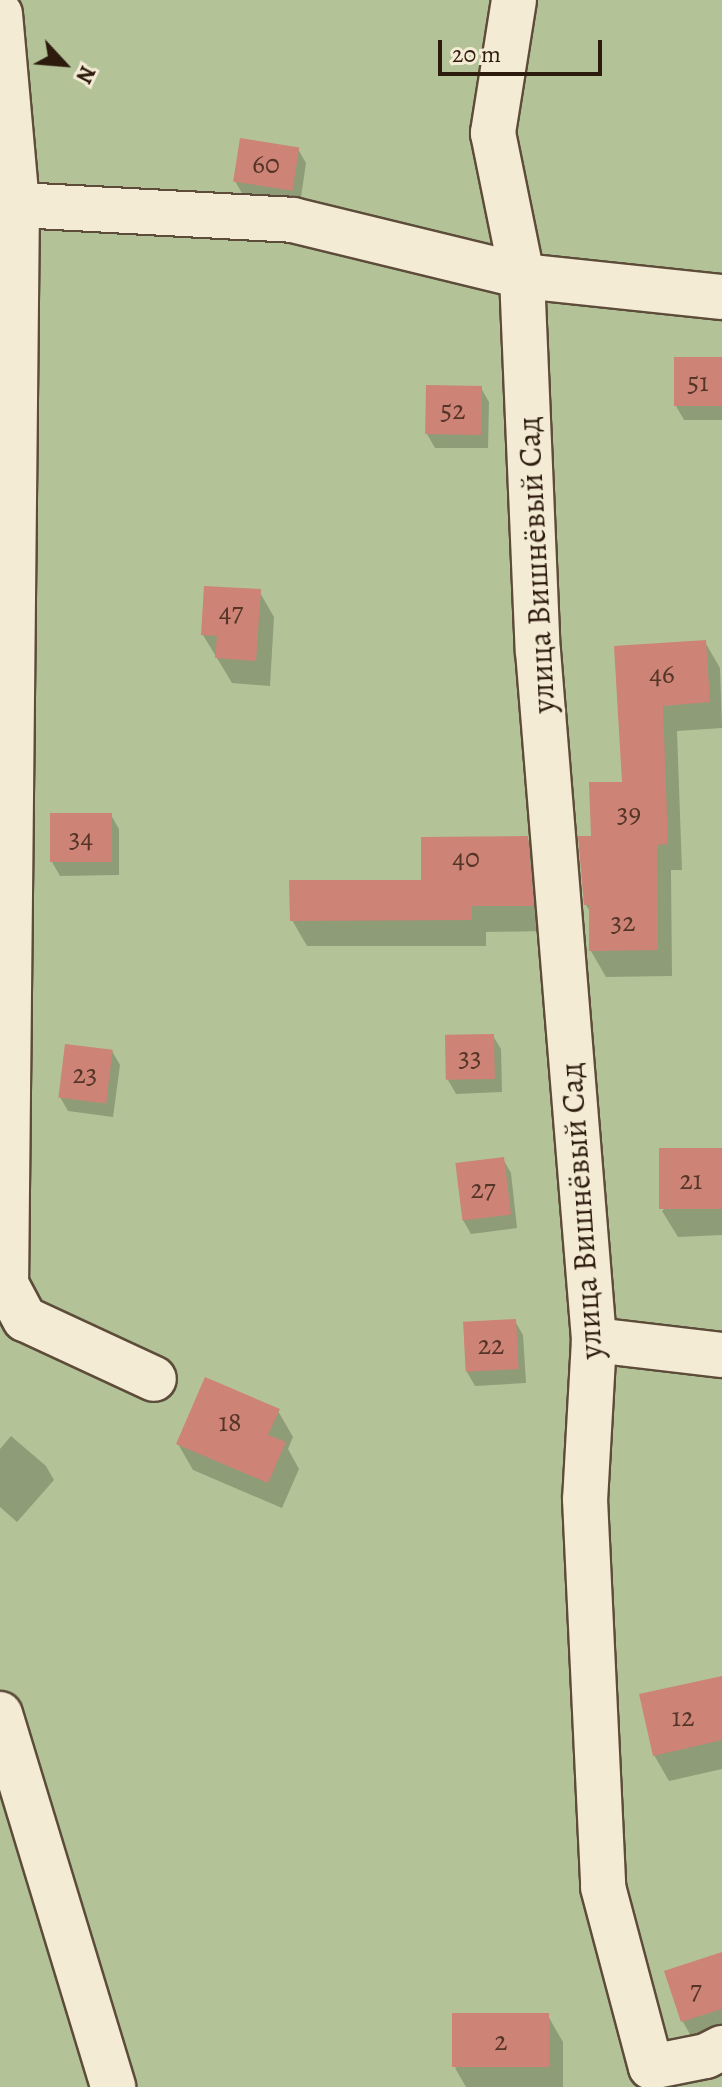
<!DOCTYPE html>
<html>
<head>
<meta charset="utf-8">
<style>
  body { margin:0 }
  #map { position:relative; width:722px; height:2087px; overflow:hidden; background:#eee0bf; font-family:Alegreya,serif }
  div>[style] { position:absolute }
  [style*='--x'] { left:calc(var(--x)*1px); top:calc(var(--y)*1px); width:calc(var(--w)*1px); rotate:calc(var(--a)*1deg) }
  .green>* { inset:0; background:#b3c397; transform-origin:0 0 }
  .shadow>* { inset:0; background:#0003 }
  .building>* { inset:0; background:#cd8375; transform-origin:0 0 }
  .roads { filter:drop-shadow(2px 0 #5d4c3a) drop-shadow(-2px 0 #5d4c3a) drop-shadow(0 2px #5d4c3a) drop-shadow(0 -2px #5d4c3a) }
  .minor>* { height:44px; margin:-22px; padding:0 22px; transform-origin:22px; border-radius:22px; background:#f4ebd5 }
  span { translate:-50% -50%; white-space:nowrap; text-align:center; line-height:1.15; -webkit-text-stroke:6px #f4ebd5; paint-order:stroke }
  .number-label { font-size:28px; color:#553527 }
  .number-label span { -webkit-text-stroke-width:0 }
  .street-label { font-size:32px; color:#2d1b0d }
  .north { position:absolute; left:24px; top:24px; width:80px; height:80px; -webkit-text-stroke:6px #f4ebd5; paint-order:stroke; rotate:116deg; font-size:22px; font-weight:700; line-height:32px; text-align:center; color:#2d1b0d }
  .north::after { content:''; display:block; margin:auto; width:28px; height:36px; background:#2d1b0d; clip-path:polygon(50% 0,100% 100%,50% 72%,0 100%) }
  .scale { position:absolute; left:438px; top:40px; width:164px; height:36px; box-sizing:border-box; border:4px solid #2d1b0d; border-top:0; padding-left:10px; font-size:24px; line-height:28px; white-space:nowrap; color:#2d1b0d; -webkit-text-stroke:6px #f4ebd5; paint-order:stroke }
</style>
</head>
<body>
<div id="map">
  <div class="green">
    <div style="left:0;top:0;width:722px;height:2087px"></div>
  </div>
  <div class="shadow">
    <div style="clip-path:polygon(298px 149px,306px 163px,300px 204px,243px 195px,235px 181px)"></div>
    <div style="clip-path:polygon(722px 359px,722px 420px,684px 420px,676px 406px)"></div>
    <div style="clip-path:polygon(481px 388px,489px 402px,488px 448px,435px 448px,427px 434px)"></div>
    <div style="clip-path:polygon(259px 591px,274px 617px,270px 686px,232px 683px,203px 635px)"></div>
    <div style="clip-path:polygon(705px 642px,720px 668px,722px 728px,677px 731px,682px 870px,671px 870px,672px 976px,606px 977px,591px 951px,591px 913px,586px 905px,593px 838px,625px 784px,616px 648px)"></div>
    <div style="clip-path:polygon(111px 815px,119px 829px,119px 875px,60px 876px,52px 862px)"></div>
    <div style="clip-path:polygon(527px 838px,542px 864px,547px 931px,486px 932px,486px 946px,307px 946px,292px 920px,423px 882px)"></div>
    <div style="clip-path:polygon(493px 1036px,501px 1049px,502px 1092px,456px 1094px,448px 1080px)"></div>
    <div style="clip-path:polygon(112px 1051px,120px 1065px,113px 1117px,68px 1111px,60px 1097px)"></div>
    <div style="clip-path:polygon(722px 1150px,722px 1235px,678px 1237px,662px 1211px)"></div>
    <div style="clip-path:polygon(503px 1159px,511px 1173px,517px 1228px,471px 1234px,463px 1220px)"></div>
    <div style="clip-path:polygon(515px 1321px,523px 1335px,526px 1383px,475px 1386px,467px 1372px)"></div>
    <div style="clip-path:polygon(278px 1411px,293px 1437px,288px 1449px,299px 1469px,282px 1508px,193px 1470px,178px 1444px)"></div>
    <div style="clip-path:polygon(11px 1436px,46px 1466px,54px 1480px,17px 1522px,0 1507px,0 1449px)"></div>
    <div style="clip-path:polygon(722px 1678px,722px 1769px,669px 1781px,654px 1755px)"></div>
    <div style="clip-path:polygon(722px 1954px,722px 2040px,698px 2048px,683px 2022px,666px 1972px)"></div>
    <div style="clip-path:polygon(548px 2016px,563px 2042px,563px 2087px,466px 2087px,455px 2068px)"></div>
  </div>
  <div class="building">
    <div style="left:240px;top:138px;width:60px;height:44px;rotate:9deg"></div>
    <div style="left:722px;top:357px;width:49px;height:48px;rotate:90deg"></div>
    <div style="left:426px;top:385px;width:56px;height:49px;rotate:1deg"></div>
    <div style="clip-path:polygon(204px 586px,261px 589px,256px 661px,215px 658px,217px 636px,201px 635px)"></div>
    <div style="clip-path:polygon(706px 640px,710px 702px,663px 706px,668px 844px,657px 845px,658px 950px,589px 951px,589px 905px,584px 905px,578px 836px,591px 836px,589px 782px,622px 782px,614px 646px)"></div>
    <div style="left:112px;top:813px;width:49px;height:62px;rotate:90deg"></div>
    <div style="clip-path:polygon(528px 836px,534px 906px,472px 906px,472px 920px,290px 921px,289px 880px,421px 880px,421px 837px)"></div>
    <div style="left:494px;top:1034px;width:45px;height:49px;rotate:89deg"></div>
    <div style="left:65px;top:1044px;width:48px;height:54px;rotate:7deg"></div>
    <div style="left:722px;top:1148px;width:61px;height:63px;rotate:90deg"></div>
    <div style="left:504px;top:1157px;width:58px;height:49px;rotate:83deg"></div>
    <div style="left:516px;top:1319px;width:50px;height:53px;rotate:87deg"></div>
    <div style="clip-path:polygon(205px 1377px,280px 1409px,268px 1435px,286px 1442px,268px 1483px,176px 1444px)"></div>
    <div style="clip-path:polygon(722px 1676px,722px 1740px,653px 1756px,639px 1694px)"></div>
    <div style="clip-path:polygon(722px 1952px,722px 2009px,681px 2022px,664px 1971px)"></div>
    <div style="left:549px;top:2013px;width:54px;height:97px;rotate:90deg"></div>
  </div>
  <div class="roads">
    <div class="minor">
      <div style="--x:514;--y:0;--w:135;--a:99"></div>
      <div style="--x:493;--y:133;--w:146;--a:78.5"></div>
      <div style="--x:522;--y:276;--w:375;--a:87.6"></div>
      <div style="--x:538;--y:651;--w:691;--a:85.35"></div>
      <div style="--x:594;--y:1340;--w:159;--a:93.2"></div>
      <div style="--x:585;--y:1499;--w:388;--a:87.3"></div>
      <div style="--x:603;--y:1887;--w:186;--a:75.1"></div>
      <div style="--x:651;--y:2067;--w:56;--a:-11.3"></div>
      <div style="--x:706;--y:2056;--w:18;--a:-27"></div>
      <div style="--x:0;--y:14;--w:190;--a:84.9"></div>
      <div style="--x:17;--y:203;--w:1081;--a:90.58"></div>
      <div style="--x:6;--y:1284;--w:8;--a:135"></div>
      <div style="--x:0;--y:204;--w:293;--a:3.1"></div>
      <div style="--x:293;--y:220;--w:236;--a:13.7"></div>
      <div style="--x:522;--y:276;--w:201;--a:6"></div>
      <div style="--x:6;--y:1284;--w:40;--a:62"></div>
      <div style="--x:25;--y:1319;--w:142;--a:24.9"></div>
      <div style="--x:594;--y:1340;--w:129;--a:6.7"></div>
      <div style="--x:0;--y:1714;--w:390;--a:73.1"></div>
    </div>
  </div>
  <div class="number-label">
    <span style="left:266px;top:164px">60</span>
    <span style="left:698px;top:382px">51</span>
    <span style="left:453px;top:410px">52</span>
    <span style="left:231px;top:612px">47</span>
    <span style="left:662px;top:674px">46</span>
    <span style="left:629px;top:813px">39</span>
    <span style="left:81px;top:838px">34</span>
    <span style="left:466px;top:858px">40</span>
    <span style="left:623px;top:922px">32</span>
    <span style="left:470px;top:1057px">33</span>
    <span style="left:85px;top:1074px">23</span>
    <span style="left:691px;top:1180px">21</span>
    <span style="left:483px;top:1189px">27</span>
    <span style="left:491px;top:1345px">22</span>
    <span style="left:230px;top:1422px">18</span>
    <span style="left:683px;top:1717px">12</span>
    <span style="left:696px;top:1990px">7</span>
    <span style="left:501px;top:2041px">2</span>
  </div>
  <div class="street-label">
    <span style="left:536px;top:565px;rotate:-93deg">улица Вишнёвый Сад</span>
    <span style="left:581px;top:1211px;rotate:-94deg">улица Вишнёвый Сад</span>
  </div>
  <div class="north">N</div>
  <div class="scale">20 m</div>
</div>
</body>
</html>
